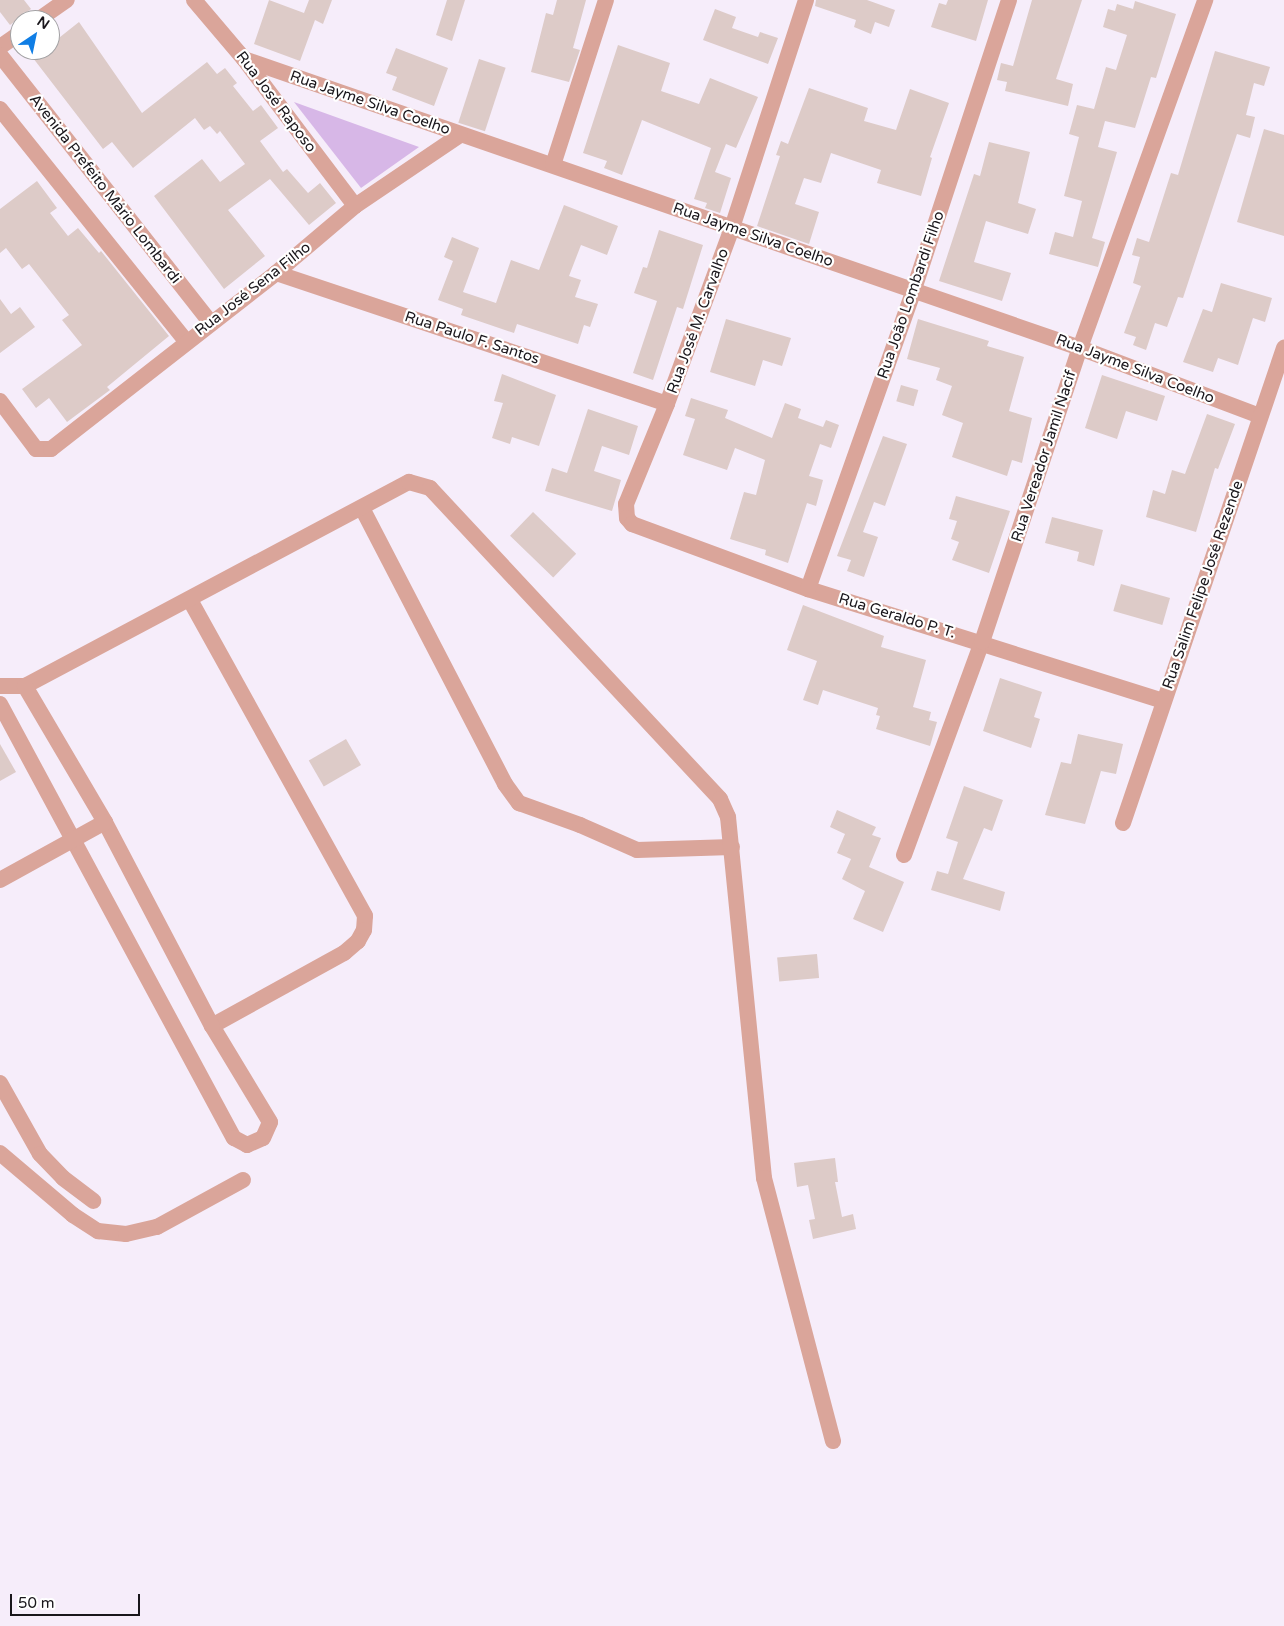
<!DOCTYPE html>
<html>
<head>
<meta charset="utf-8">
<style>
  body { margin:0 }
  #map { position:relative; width:1284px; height:1626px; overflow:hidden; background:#f6edfa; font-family:"Varela Round",sans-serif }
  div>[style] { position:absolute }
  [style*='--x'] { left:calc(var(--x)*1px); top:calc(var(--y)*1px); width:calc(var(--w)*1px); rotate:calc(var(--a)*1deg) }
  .green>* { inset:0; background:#d7b7e7 }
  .building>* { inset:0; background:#ddcbc8; transform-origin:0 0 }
  .minor>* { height:16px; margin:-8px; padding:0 8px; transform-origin:8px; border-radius:8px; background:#daa59a }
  span { translate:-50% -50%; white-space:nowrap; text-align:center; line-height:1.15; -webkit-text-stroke:4.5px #fff; paint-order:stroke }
  .street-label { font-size:15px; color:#19161b }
  .north { position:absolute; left:10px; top:10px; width:50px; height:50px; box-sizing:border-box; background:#fff; border:1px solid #a3a2a4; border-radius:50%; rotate:34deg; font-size:14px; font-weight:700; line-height:20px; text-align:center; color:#19161b }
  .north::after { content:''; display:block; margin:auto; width:18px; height:22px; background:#107ee5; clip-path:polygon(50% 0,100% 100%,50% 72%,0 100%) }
  .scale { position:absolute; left:10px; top:1594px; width:130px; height:22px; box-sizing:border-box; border:2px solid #19161b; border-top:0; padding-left:6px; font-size:15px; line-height:18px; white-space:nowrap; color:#19161b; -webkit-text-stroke:4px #fff; paint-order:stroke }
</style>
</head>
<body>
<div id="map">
  <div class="green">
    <div style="clip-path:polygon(294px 102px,419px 147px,361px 188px)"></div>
  </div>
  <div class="building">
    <div style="clip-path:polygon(0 0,24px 0,31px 9px,10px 25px,0 12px)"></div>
    <div style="clip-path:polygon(269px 0,304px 13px,309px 0,332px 0,323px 24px,315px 20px,300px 61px,254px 44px)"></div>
    <div style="clip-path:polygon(447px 0,465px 0,452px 41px,436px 35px)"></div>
    <div style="clip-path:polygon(557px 0,586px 0,573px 48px,580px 50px,569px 82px,531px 72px,546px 13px,553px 15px)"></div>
    <div style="clip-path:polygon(816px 0,867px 0,895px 10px,889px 27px,875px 22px,871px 34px,854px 27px,856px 20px,815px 6px)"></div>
    <div style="clip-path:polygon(948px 0,988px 0,976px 41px,931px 27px,939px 3px,946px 5px)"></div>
    <div style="clip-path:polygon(1032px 0,1082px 0,1056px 79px,1073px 84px,1068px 106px,1005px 91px,1007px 82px,997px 80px,1001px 63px,1013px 66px)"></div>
    <div style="clip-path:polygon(1135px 1px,1176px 14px,1156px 78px,1151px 77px,1135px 128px,1105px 121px,1098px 147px,1117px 152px,1092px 238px,1105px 242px,1098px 267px,1049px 254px,1055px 232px,1073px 237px,1082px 201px,1064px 196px,1079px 137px,1069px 134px,1077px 105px,1094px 109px,1106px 67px,1116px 70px,1127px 35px,1103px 27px,1108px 9px,1115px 11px,1117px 4px,1133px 9px)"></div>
    <div style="clip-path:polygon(715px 9px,736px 17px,732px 28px,758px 37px,760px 32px,778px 38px,768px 64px,703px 40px)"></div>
    <div style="clip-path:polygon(79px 22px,142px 113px,207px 62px,217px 74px,225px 68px,237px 83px,233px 86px,253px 111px,261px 105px,278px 128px,260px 141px,283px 172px,287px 169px,308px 193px,320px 183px,336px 203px,309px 225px,270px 179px,228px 210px,265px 256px,224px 289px,154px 196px,202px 159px,220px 182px,245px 164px,220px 131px,217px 134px,210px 126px,204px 130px,195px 118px,133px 168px,112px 142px,103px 149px,33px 58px,43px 50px,50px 50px,50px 45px)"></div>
    <div style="clip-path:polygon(618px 45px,670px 63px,661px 91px,699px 104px,710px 78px,758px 97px,736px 148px,726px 144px,715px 172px,731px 178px,720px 213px,705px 208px,707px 203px,694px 199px,711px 148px,642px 120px,622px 175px,604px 168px,607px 161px,583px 153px)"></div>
    <div style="clip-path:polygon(396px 48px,448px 68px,434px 106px,392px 90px,397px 77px,386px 73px)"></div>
    <div style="clip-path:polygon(1215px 51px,1270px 67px,1264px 86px,1254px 83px,1246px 115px,1255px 117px,1250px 138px,1237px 134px,1183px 298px,1178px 297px,1167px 327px,1155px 323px,1146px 350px,1133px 345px,1136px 337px,1124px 333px,1141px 286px,1133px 283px,1140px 257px,1132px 255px,1137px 238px,1149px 242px,1171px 173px,1178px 175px)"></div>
    <div style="left:479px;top:59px;width:28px;height:67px;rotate:18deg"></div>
    <div style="clip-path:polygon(809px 88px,868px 108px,864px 121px,896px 130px,910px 89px,949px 103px,930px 157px,932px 158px,921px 196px,877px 183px,881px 170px,831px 153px,821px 183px,804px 178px,795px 204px,819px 212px,809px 244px,757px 226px,780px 156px,776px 155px,781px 141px,788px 144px)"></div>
    <div style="clip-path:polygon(1264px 129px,1284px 135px,1284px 236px,1237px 222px)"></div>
    <div style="clip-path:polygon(989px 142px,1030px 152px,1018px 203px,1036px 209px,1028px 234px,986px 221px,974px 262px,1011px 273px,1002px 301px,939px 281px,974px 174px,980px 176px)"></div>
    <div style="clip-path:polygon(37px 181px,57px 208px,50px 213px,68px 236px,78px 228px,99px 253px,101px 251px,169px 336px,107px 387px,110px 390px,67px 422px,49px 398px,36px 408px,22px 389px,82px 345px,62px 320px,69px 315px,29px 264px,22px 269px,6px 248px,0 253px,0 209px)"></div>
    <div style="clip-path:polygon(564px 205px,618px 226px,607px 255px,581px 245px,569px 276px,581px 280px,575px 297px,598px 304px,590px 327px,584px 325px,578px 344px,517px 324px,514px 333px,461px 315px,463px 309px,438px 300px,453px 261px,444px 257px,452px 237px,479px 248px,463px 292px,496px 303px,511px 260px,539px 270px)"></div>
    <div style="clip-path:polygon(659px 230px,703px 245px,683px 309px,677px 307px,653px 380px,633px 373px,657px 301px,634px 293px,643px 267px,647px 268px)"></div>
    <div style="clip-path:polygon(1221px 283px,1272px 298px,1265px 322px,1253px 318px,1238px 365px,1218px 358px,1213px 372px,1183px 362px,1203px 309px,1212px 312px)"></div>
    <div style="clip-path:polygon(0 299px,11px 314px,20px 307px,35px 327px,0 353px)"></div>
    <div style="clip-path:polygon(726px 319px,791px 338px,782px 366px,763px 360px,755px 386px,710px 372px)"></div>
    <div style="clip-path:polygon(918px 319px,989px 341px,987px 346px,1024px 357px,1009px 411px,1032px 418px,1022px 463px,1012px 460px,1007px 476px,952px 457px,963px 423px,942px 415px,952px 386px,936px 380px,940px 368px,907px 359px)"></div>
    <div style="clip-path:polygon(502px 374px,556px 395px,539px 446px,512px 437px,510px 444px,492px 438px,503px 403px,494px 401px)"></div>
    <div style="clip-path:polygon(1102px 375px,1165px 396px,1157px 421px,1126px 411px,1117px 439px,1085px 428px)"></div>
    <div style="left:901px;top:385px;width:18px;height:17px;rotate:16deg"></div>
    <div style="clip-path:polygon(691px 398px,728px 410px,725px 418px,772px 438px,785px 403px,801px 409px,798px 418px,823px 427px,826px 420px,839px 425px,831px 448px,820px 444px,809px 476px,823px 480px,816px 506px,807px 503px,788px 563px,765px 555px,766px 550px,730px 539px,744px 492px,756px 495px,765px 460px,735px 448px,727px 470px,683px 455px,695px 419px,685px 416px)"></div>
    <div style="clip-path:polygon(588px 409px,638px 426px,629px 455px,602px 446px,594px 471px,621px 480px,612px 511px,545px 491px,552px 468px,567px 473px)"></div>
    <div style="clip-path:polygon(1207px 414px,1235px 424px,1218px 469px,1215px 468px,1196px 532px,1146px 517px,1153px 490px,1165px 494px,1172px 470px,1185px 474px)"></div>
    <div style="clip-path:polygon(883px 436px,907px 444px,885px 506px,874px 502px,863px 532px,878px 537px,864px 577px,847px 571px,851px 560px,837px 556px)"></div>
    <div style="clip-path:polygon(956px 496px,1010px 511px,989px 573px,952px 560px,959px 542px,951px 539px,957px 521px,949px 519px)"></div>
    <div style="left:533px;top:512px;width:60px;height:33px;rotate:44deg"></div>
    <div style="clip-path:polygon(1052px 517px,1103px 530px,1094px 566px,1077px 561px,1079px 552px,1045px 543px)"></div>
    <div style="left:1121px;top:584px;width:51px;height:28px;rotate:16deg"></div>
    <div style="clip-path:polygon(803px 605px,884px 636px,881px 647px,926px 660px,913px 707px,931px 712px,929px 720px,937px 722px,930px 746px,876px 729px,880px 716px,876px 715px,878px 708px,823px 690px,818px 705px,803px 700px,817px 661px,787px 650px)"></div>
    <div style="clip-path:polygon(1000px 678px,1042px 692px,1034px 717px,1040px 719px,1031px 748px,983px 731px)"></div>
    <div style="clip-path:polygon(1078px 734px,1123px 744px,1116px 774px,1101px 771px,1085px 824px,1045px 815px,1061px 762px,1071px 764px)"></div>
    <div style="left:346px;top:739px;width:30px;height:43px;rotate:60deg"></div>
    <div style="clip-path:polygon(0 744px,16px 772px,0 781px)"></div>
    <div style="clip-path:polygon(964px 786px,1003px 800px,992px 831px,984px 828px,963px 879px,1005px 892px,1000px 911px,931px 890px,937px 871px,948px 874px,958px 842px,946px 838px)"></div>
    <div style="clip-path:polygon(837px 810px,876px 827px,872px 835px,881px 838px,869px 867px,904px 882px,883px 932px,853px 919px,865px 891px,842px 879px,851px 859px,837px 853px,845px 834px,830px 827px)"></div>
    <div style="left:817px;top:954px;width:24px;height:40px;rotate:85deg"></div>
    <div style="clip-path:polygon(835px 1158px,838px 1182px,835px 1182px,842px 1217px,853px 1214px,856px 1229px,813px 1239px,809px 1220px,815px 1219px,808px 1185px,797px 1187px,794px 1163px)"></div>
  </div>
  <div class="minor">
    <div style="--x:194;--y:0;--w:77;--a:49.7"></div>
    <div style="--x:244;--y:59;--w:184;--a:52.9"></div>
    <div style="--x:806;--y:0;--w:240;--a:108"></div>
    <div style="--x:732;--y:228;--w:188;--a:110.3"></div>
    <div style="--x:667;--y:404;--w:108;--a:112.3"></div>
    <div style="--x:626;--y:504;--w:14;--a:86"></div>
    <div style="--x:627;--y:518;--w:8;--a:50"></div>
    <div style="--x:632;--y:524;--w:188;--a:20.3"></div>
    <div style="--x:808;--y:589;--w:373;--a:17.5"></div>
    <div style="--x:38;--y:20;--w:35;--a:-35"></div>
    <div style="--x:0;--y:47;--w:24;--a:-35"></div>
    <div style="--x:0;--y:55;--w:340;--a:51.8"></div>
    <div style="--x:244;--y:59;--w:885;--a:19.07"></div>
    <div style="--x:1080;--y:348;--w:192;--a:20.7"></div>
    <div style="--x:0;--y:109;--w:299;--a:51.3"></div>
    <div style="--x:553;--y:165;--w:173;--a:-72.2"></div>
    <div style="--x:276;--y:273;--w:412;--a:18.5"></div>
    <div style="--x:0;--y:401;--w:60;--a:53.1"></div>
    <div style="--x:36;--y:449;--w:15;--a:0"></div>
    <div style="--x:51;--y:449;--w:286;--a:-38"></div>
    <div style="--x:276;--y:273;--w:104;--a:-40.3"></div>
    <div style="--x:355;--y:206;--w:127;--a:-34.1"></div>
    <div style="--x:362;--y:508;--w:311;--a:62.6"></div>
    <div style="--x:505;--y:784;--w:24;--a:54"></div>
    <div style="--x:519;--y:803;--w:65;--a:19.8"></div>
    <div style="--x:580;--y:825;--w:62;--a:23.7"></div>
    <div style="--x:637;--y:850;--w:95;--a:-1.8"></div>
    <div style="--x:808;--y:589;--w:318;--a:-70.5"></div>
    <div style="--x:914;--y:289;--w:304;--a:-71.8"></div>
    <div style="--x:190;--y:600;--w:361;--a:61"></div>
    <div style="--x:365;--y:916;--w:14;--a:94"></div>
    <div style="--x:364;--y:930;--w:13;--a:119"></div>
    <div style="--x:358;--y:941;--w:18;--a:139"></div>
    <div style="--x:344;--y:953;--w:151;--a:151.1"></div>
    <div style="--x:0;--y:686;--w:25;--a:0"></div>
    <div style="--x:25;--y:686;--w:435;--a:-28"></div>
    <div style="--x:409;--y:482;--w:22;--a:16"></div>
    <div style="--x:430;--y:488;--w:425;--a:47"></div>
    <div style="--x:720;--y:799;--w:20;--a:66"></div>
    <div style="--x:728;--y:817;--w:363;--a:84.3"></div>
    <div style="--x:764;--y:1178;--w:272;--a:75.3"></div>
    <div style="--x:0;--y:704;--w:493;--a:61.7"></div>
    <div style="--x:234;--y:1138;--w:15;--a:28"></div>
    <div style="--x:247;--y:1145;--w:17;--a:-24"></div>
    <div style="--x:263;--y:1138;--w:17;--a:-66"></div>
    <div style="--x:270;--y:1122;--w:112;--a:-121.1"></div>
    <div style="--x:212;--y:1026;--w:230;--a:-117.7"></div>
    <div style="--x:105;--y:822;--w:158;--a:-120.5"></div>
    <div style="--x:1123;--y:823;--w:502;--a:-71.28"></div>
    <div style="--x:904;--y:855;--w:227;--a:-69.9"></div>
    <div style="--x:982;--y:642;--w:310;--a:-71.6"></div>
    <div style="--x:1080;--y:348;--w:370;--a:-70.2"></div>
    <div style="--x:0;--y:880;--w:120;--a:-28.9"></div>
    <div style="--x:0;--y:1083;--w:81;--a:60.6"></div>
    <div style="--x:40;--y:1154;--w:33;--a:46"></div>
    <div style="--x:63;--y:1178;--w:38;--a:37"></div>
    <div style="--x:0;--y:1153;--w:96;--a:40.3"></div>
    <div style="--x:73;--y:1215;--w:30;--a:33"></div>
    <div style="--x:98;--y:1231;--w:28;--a:6"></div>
    <div style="--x:126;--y:1234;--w:32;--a:-13"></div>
    <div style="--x:157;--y:1227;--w:98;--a:-28.7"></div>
  </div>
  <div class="street-label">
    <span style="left:276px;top:102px;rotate:53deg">Rua José Raposo</span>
    <span style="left:370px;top:103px;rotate:19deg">Rua Jayme Silva Coelho</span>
    <span style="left:105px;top:189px;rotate:52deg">Avenida Prefeito Mário Lombardi</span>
    <span style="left:753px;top:235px;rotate:19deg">Rua Jayme Silva Coelho</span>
    <span style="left:253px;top:289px;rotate:-38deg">Rua José Sena Filho</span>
    <span style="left:911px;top:295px;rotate:-71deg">Rua João Lombardi Filho</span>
    <span style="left:698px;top:321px;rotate:-70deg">Rua José M. Carvalho</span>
    <span style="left:472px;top:338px;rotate:18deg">Rua Paulo F. Santos</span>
    <span style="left:1135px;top:369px;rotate:21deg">Rua Jayme Silva Coelho</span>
    <span style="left:1044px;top:456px;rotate:-72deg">Rua Vereador Jamil Nacif</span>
    <span style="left:1203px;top:585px;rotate:-71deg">Rua Salim Felipe José Rezende</span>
    <span style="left:897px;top:616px;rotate:17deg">Rua Geraldo P. T.</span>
  </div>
  <div class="north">N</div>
  <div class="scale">50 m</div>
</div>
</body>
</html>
